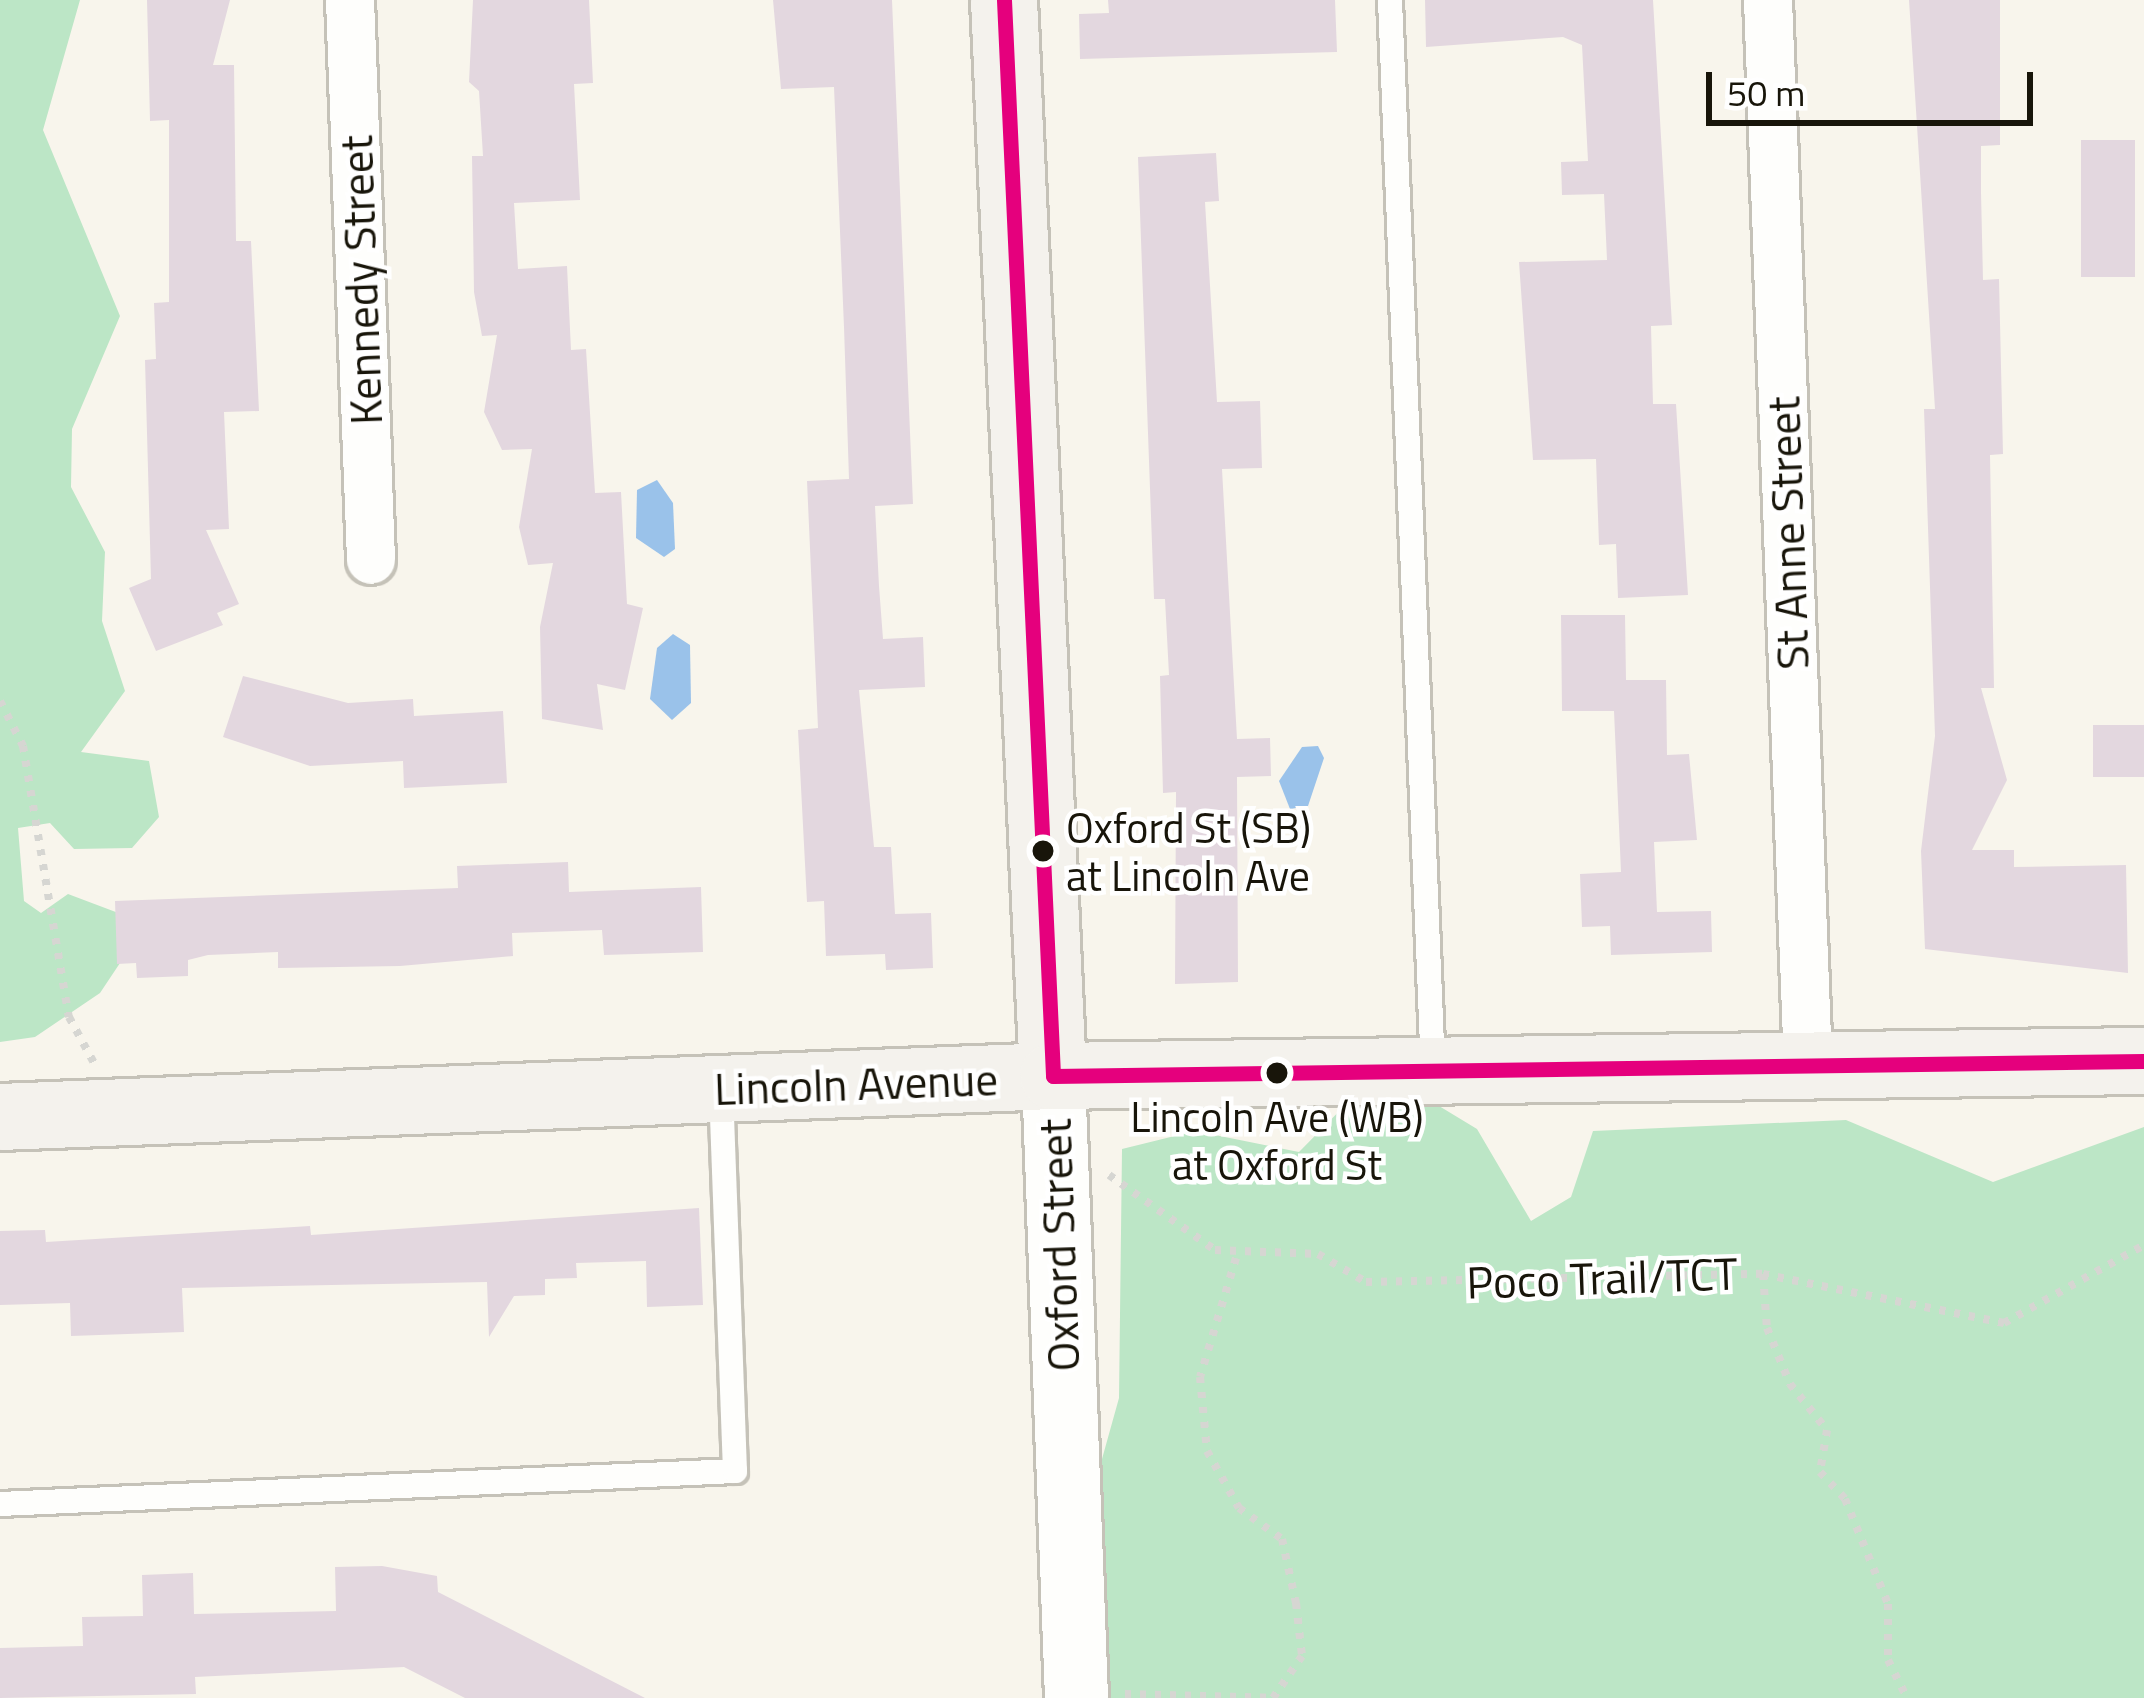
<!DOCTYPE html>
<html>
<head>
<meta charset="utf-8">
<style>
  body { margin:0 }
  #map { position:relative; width:2144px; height:1698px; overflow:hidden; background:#f8f5ec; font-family:"Titillium Web",sans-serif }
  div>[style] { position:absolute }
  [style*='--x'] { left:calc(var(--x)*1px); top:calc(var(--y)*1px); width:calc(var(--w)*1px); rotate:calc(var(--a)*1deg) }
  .forest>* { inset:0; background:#bce6c6 }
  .water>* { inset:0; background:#9ac2ea }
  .building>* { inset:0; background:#e3d7df; transform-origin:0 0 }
  .path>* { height:8px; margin-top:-4px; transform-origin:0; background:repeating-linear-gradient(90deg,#d6d6d2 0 6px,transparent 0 15px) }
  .roads { filter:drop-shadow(3px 0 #c5c2b8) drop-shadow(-3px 0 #c5c2b8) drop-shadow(0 3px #c5c2b8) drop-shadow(0 -3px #c5c2b8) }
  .service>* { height:24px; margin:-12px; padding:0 12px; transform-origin:12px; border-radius:12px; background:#fefefc }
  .minor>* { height:48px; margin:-24px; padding:0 24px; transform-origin:24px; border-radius:24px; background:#fefefc }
  .tertiary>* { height:63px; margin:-31.5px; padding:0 31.5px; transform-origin:31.5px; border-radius:31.5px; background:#fefefc }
  .secondary>* { height:66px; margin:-33px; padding:0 33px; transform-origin:33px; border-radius:33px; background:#f4f2ed }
  .bus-1>* { height:15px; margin:-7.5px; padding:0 7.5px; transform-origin:7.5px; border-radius:7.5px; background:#e5007d }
  .dots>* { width:33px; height:33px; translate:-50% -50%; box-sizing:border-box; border:6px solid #fff; border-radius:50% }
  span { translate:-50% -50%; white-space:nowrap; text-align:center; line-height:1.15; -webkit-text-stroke:9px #fff; paint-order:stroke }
  .bus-label { font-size:42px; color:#18150a }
  .left { translate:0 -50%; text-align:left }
  .street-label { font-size:45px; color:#18150a }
  .scale { position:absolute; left:1706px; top:72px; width:327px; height:54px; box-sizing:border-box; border:6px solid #18150a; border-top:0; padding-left:15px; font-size:36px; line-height:42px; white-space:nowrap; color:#18150a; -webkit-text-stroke:9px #fff; paint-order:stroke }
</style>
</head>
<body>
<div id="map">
  <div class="forest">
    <div style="clip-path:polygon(0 0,80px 0,43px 130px,120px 316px,72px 429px,71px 487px,105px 552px,102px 621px,125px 691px,81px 752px,149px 761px,159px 817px,132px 848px,74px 849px,50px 823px,18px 828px,24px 901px,41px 913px,68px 894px,121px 914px,130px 948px,100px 993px,35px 1037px,0 1042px)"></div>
    <div style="clip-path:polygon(1362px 1088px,1411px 1089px,1477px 1129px,1531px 1221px,1571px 1197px,1593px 1131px,1846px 1120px,1993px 1182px,2144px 1127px,2144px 1698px,1110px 1698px,1085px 1520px,1119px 1398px,1122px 1149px,1195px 1131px,1299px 1152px)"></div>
  </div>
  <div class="water">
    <div style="clip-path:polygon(657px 480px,673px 503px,675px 549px,664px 557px,636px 538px,637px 490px)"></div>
    <div style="clip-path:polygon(673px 634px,690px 645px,691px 703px,672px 720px,650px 699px,657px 648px)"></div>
    <div style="clip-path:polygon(1302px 747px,1318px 746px,1324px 758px,1308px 806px,1290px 809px,1279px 781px)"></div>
  </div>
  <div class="building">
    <div style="clip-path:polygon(147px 0,230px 0,213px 65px,234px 65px,236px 241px,251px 241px,259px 411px,224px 412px,229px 529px,206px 530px,239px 604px,217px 613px,223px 625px,156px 651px,129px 588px,151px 579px,145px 360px,156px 359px,154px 303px,169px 302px,169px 120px,150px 121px)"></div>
    <div style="clip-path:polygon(473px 0,589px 0,593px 83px,574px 84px,580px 200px,514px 203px,518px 269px,567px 266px,571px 350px,586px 349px,595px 493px,621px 492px,627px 604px,643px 608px,625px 690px,597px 684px,603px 730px,542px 719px,540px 627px,553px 563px,528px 565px,519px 527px,532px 449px,502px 450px,484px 412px,497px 335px,482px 336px,474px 292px,472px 156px,483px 156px,479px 91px,469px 82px)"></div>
    <div style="clip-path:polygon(773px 0,892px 0,913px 504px,875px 506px,879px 586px,883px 639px,923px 637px,925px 687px,859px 690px,874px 847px,891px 847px,895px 914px,931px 913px,933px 968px,886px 970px,885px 954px,826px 956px,824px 901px,807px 902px,798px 730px,818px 728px,807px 481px,849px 479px,844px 327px,834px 87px,781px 89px)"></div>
    <div style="clip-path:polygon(1108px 0,1335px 0,1337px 52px,1080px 59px,1079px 14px,1109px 13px)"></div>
    <div style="clip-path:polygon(1425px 0,1653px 0,1672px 325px,1651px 326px,1653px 404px,1676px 404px,1688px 595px,1618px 598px,1616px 544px,1599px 545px,1596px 459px,1533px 460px,1519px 262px,1607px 260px,1604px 194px,1562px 195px,1561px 162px,1588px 161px,1582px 45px,1563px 37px,1426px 47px)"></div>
    <div style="clip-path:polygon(1909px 0,2000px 0,2000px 145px,1981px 146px,1981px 192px,1983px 280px,1999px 279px,2003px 454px,1990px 455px,1994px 688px,1981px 688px,2007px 780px,1972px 850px,2014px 850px,2014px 867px,2126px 865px,2128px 973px,1925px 949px,1921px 851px,1935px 736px,1924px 409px,1935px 409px)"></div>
    <div style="left:2135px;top:140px;width:137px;height:54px;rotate:90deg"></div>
    <div style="clip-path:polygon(1216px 153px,1219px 201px,1205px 202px,1217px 402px,1260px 401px,1262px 468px,1222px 469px,1237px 739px,1270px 738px,1271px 776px,1237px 777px,1238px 982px,1175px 984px,1176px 792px,1163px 793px,1160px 676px,1169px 675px,1165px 599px,1154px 599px,1138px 157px)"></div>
    <div style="clip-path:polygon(1561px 615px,1625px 615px,1626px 680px,1666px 680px,1667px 755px,1689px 754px,1697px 840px,1654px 842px,1657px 912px,1711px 911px,1712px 952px,1611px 955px,1610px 926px,1582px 927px,1580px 874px,1621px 872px,1614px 711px,1562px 711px)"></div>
    <div style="clip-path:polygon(243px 676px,348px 703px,413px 699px,414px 716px,503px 711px,507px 783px,404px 788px,403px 761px,310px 766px,223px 737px)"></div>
    <div style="left:2144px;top:725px;width:52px;height:51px;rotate:90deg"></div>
    <div style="clip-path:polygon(568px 862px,569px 892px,701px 887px,703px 952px,604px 955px,602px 930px,512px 933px,513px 956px,400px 966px,278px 968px,278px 952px,208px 955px,188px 960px,188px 976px,137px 978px,136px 963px,117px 964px,115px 901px,458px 888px,457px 866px)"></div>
    <div style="clip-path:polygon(699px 1208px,703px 1305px,647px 1307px,646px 1261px,576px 1263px,577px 1278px,545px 1279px,545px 1295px,514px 1296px,489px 1337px,487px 1282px,182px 1288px,184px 1332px,71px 1336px,70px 1303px,0 1305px,0 1231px,45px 1230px,46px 1242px,310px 1226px,311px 1235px)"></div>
    <div style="clip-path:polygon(382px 1566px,437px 1576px,438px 1592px,645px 1698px,465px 1698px,404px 1667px,195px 1677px,196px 1694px,0 1698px,0 1648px,83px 1646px,82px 1617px,143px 1616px,142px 1575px,193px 1573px,194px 1614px,336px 1611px,335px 1567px)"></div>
  </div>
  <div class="path">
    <div style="--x:0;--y:701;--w:51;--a:62.9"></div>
    <div style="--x:23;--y:746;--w:275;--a:80.4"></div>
    <div style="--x:69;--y:1017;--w:52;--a:61.5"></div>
    <div style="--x:1109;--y:1175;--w:130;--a:35.3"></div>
    <div style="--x:1215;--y:1250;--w:103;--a:2.2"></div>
    <div style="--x:1318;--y:1254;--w:56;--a:30.3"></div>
    <div style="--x:1366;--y:1282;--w:397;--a:-1.2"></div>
    <div style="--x:1763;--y:1274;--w:246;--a:11.5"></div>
    <div style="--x:2004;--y:1323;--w:160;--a:-29.1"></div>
    <div style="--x:1236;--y:1258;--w:124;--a:106.8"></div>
    <div style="--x:1200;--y:1377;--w:74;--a:84.6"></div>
    <div style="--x:1207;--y:1451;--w:65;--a:60.7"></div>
    <div style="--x:1239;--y:1508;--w:53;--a:35.8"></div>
    <div style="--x:1282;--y:1539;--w:66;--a:77.7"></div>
    <div style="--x:1296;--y:1603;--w:53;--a:83.5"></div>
    <div style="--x:1302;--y:1656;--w:51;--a:124.6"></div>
    <div style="--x:1763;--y:1274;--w:54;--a:85.8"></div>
    <div style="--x:1767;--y:1328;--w:61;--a:67.7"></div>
    <div style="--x:1790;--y:1384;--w:59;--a:51.2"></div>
    <div style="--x:1827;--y:1430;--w:43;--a:99.5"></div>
    <div style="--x:1820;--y:1472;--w:37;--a:47"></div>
    <div style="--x:1845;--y:1499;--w:113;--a:67.7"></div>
    <div style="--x:1888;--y:1604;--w:56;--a:90"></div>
    <div style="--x:1888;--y:1660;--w:42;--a:63.4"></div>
    <div style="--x:1125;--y:1694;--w:148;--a:1.5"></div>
  </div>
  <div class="roads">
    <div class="service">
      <div style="--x:1390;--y:0;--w:1070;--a:87.7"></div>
      <div style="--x:0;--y:1504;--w:736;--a:-2.57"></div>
      <div style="--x:735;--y:1471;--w:380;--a:-92.1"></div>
    </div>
    <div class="minor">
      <div style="--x:350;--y:0;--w:560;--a:87.85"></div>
      <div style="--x:1768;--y:0;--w:1066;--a:87.85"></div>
    </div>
    <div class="tertiary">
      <div style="--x:1053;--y:1076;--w:622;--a:87.88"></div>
    </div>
    <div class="secondary">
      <div style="--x:1004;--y:0;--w:1077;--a:87.39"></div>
      <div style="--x:0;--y:1117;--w:1054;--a:-2.23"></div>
      <div style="--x:1053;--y:1076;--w:1091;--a:-0.79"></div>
    </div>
  </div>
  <div class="bus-1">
    <div style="--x:1004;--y:0;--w:1077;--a:87.39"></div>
    <div style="--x:1053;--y:1076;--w:1091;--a:-0.79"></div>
  </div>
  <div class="dots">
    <div style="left:1043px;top:851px;background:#18150a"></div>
    <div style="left:1277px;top:1073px;background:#18150a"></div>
  </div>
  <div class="bus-label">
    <span class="left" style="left:1066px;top:851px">Oxford St (SB)<br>at Lincoln Ave</span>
    <span style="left:1277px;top:1140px">Lincoln Ave (WB)<br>at Oxford St</span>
  </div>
  <div class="street-label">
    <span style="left:361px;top:280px;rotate:-92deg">Kennedy Street</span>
    <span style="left:1788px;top:533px;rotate:-92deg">St Anne Street</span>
    <span style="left:856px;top:1084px;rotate:-2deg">Lincoln Avenue</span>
    <span style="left:1059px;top:1245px;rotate:-92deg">Oxford Street</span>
    <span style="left:1602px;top:1278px;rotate:-2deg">Poco Trail/TCT</span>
  </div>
  <div class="scale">50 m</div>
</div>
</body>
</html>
